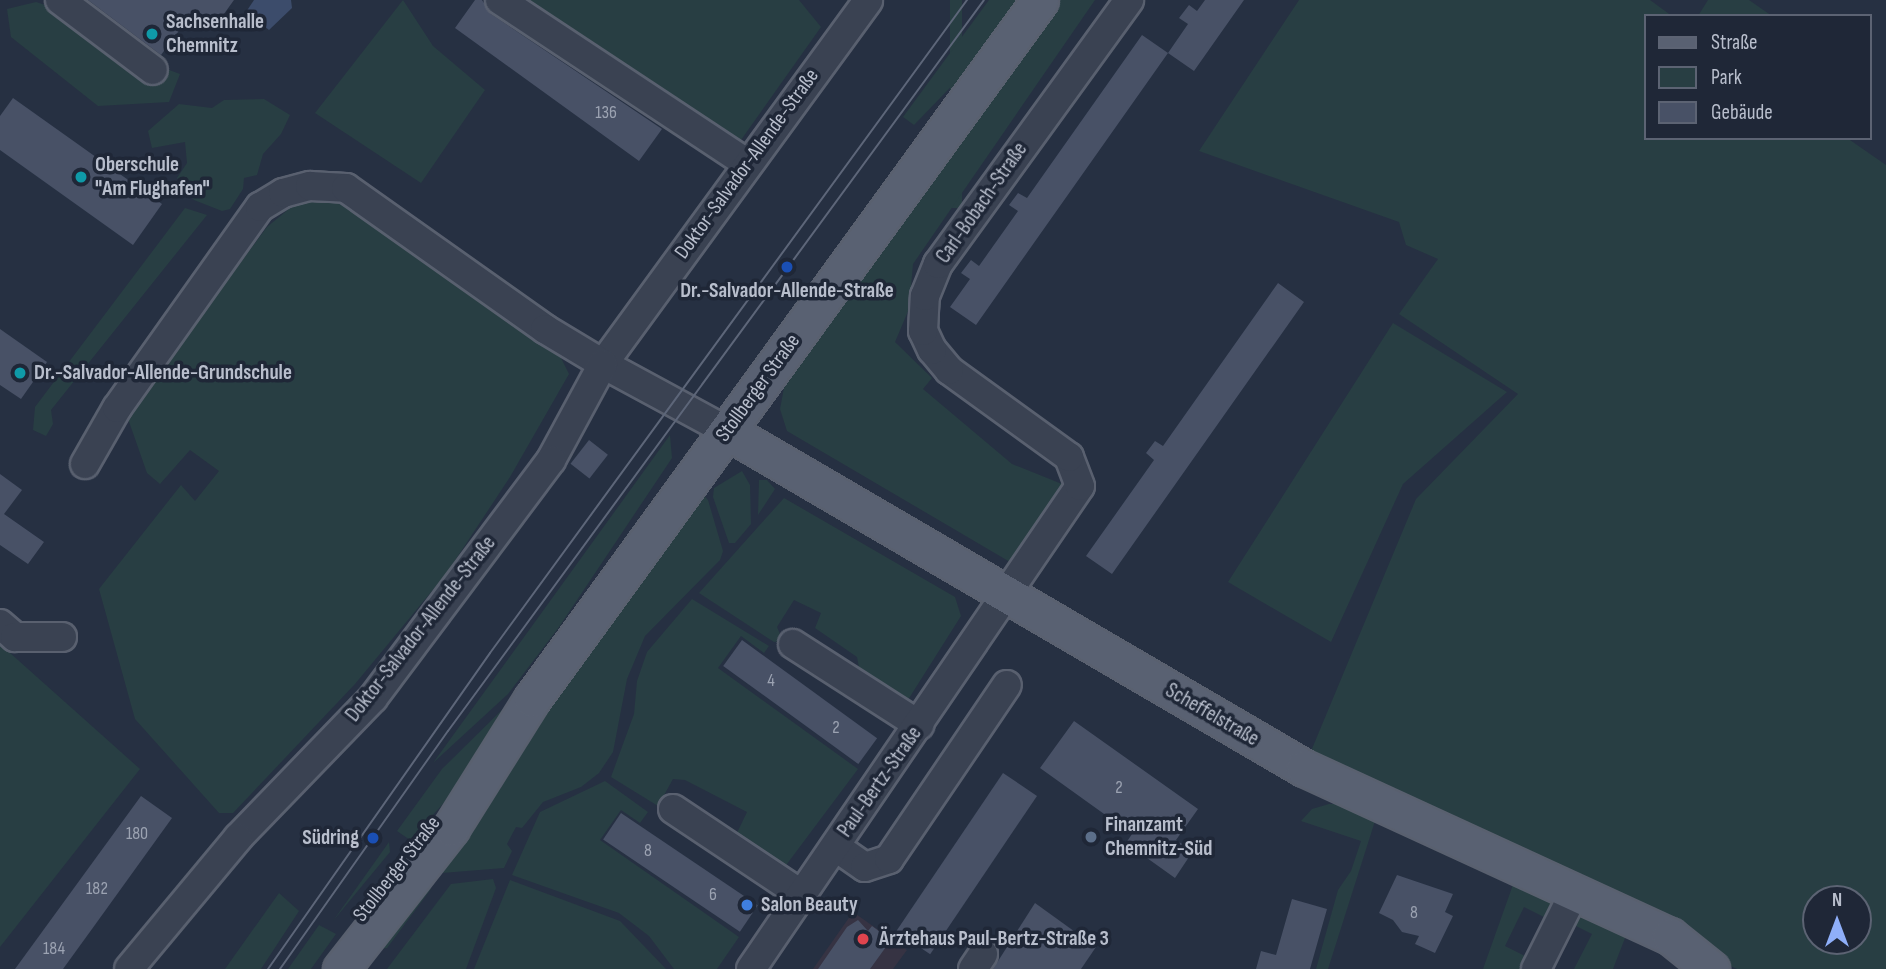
<!DOCTYPE html>
<html>
<head>
<meta charset="utf-8">
<style>
  body { margin:0 }
  #map { position:relative; width:1886px; height:969px; overflow:hidden; background:#263042; font-family:"Sofia Sans Condensed",sans-serif }
  div>[style] { position:absolute }
  [style*='--x'] { left:calc(var(--x)*1px); top:calc(var(--y)*1px); width:calc(var(--w)*1px); rotate:calc(var(--a)*1deg) }
  .medical>* { inset:0; background:#363343 }
  .green>* { inset:0; background:#283e43; transform-origin:0 0 }
  .water>* { inset:0; background:#3c4c6b }
  .building>* { inset:0; background:#485166; transform-origin:0 0 }
  .roads { filter:drop-shadow(2px 0 #59606f) drop-shadow(-2px 0 #59606f) drop-shadow(0 2px #59606f) drop-shadow(0 -2px #59606f) }
  .minor>* { height:28px; margin:-14px; padding:0 14px; transform-origin:14px; border-radius:14px; background:#3a4252 }
  .major>* { height:35px; margin:-17.5px; padding:0 17.5px; transform-origin:17.5px; border-radius:17.5px; background:#596172 }
  .tram>* { height:2px; margin:-1px; padding:0 1px; transform-origin:1px; border-radius:1px; background:#5d6679 }
  .dots>* { width:19px; height:19px; translate:-50% -50%; box-sizing:border-box; border:4px solid #1f2737; border-radius:50% }
  span { translate:-50% -50%; white-space:nowrap; text-align:center; line-height:1.15; -webkit-text-stroke:7px #1f2737; paint-order:stroke }
  .number-label { font-size:18px; color:#9ca3b2 }
  .number-label span { -webkit-text-stroke-width:0 }
  .poi-label { font-size:21px; color:#b8becc; font-weight:700 }
  .left { translate:0 -50%; text-align:left }
  .right { translate:-100% -50%; text-align:right }
  .street-label { font-size:21px; color:#b8becc }
  .legend { position:absolute; left:1644px; top:14px; width:228px; height:126px; box-sizing:border-box; background:#1f2737; border:2px solid #5c6373; margin:0; padding:9px 12px; list-style:none; font-size:21px; color:#b8becc }
  .legend li { display:flex; align-items:center; gap:14px; height:35px }
  .legend b { width:35px; border:2px solid #5c6373 }
  .north { position:absolute; left:1802px; top:885px; width:70px; height:70px; box-sizing:border-box; background:#1f2737; border:2px solid #5c6373; border-radius:50%; rotate:0deg; font-size:19px; font-weight:700; line-height:28px; text-align:center; color:#b8becc }
  .north::after { content:''; display:block; margin:auto; width:24px; height:32px; background:#8faff9; clip-path:polygon(50% 0,100% 100%,50% 72%,0 100%) }
</style>
</head>
<body>
<div id="map">
  <div class="medical">
    <div style="clip-path:polygon(853px 912px,907px 950px,893px 969px,813px 969px)"></div>
  </div>
  <div class="green">
    <div style="clip-path:polygon(403px 0,433px 46px,485px 90px,421px 183px,315px 113px)"></div>
    <div style="clip-path:polygon(518px 0,799px 0,821px 27px,736px 147px)"></div>
    <div style="left:950px;top:0;width:12px;height:208px"></div>
    <div style="clip-path:polygon(989px 0,1025px 0,997px 39px,914px 125px,903px 117px)"></div>
    <div style="clip-path:polygon(1059px 0,1095px 0,913px 264px,909px 309px,895px 342px,932px 378px,923px 389px,1012px 464px,1067px 486px,1010px 562px,787px 431px,780px 409px,784px 388px)"></div>
    <div style="clip-path:polygon(evenodd,1299px 0,1650px 0,1672px 16px,1646px 16px,1646px 138px,1847px 138px,1886px 165px,1886px 969px,1737px 969px,1304px 768px,1416px 499px,1518px 394px,1399px 314px,1438px 259px,1406px 245px,1399px 222px,1199px 151px,1299px 0,1816px 899px,1858px 899px,1858px 941px,1816px 941px,1816px 899px)"></div>
    <div style="clip-path:polygon(1708px 0,1749px 0,1772px 16px,1698px 16px)"></div>
    <div style="clip-path:polygon(36px 2px,75px 15px,153px 64px,180px 74px,169px 102px,98px 106px,11px 37px,7px 9px)"></div>
    <div style="clip-path:polygon(264px 99px,290px 115px,281px 134px,263px 154px,257px 175px,244px 178px,243px 189px,230px 209px,222px 211px,194px 200px,177px 178px,187px 163px,185px 142px,152px 148px,148px 131px,179px 104px,212px 108px,224px 100px)"></div>
    <div style="clip-path:polygon(321px 197px,360px 210px,560px 356px,569px 374px,510px 477px,446px 574px,355px 684px,233px 813px,219px 813px,135px 719px,99px 589px,181px 485px,195px 501px,219px 471px,190px 450px,160px 484px,147px 473px,127px 416px,267px 227px,295px 204px)"></div>
    <div style="clip-path:polygon(185px 208px,207px 215px,51px 410px,53px 424px,46px 436px,33px 430px,35px 407px)"></div>
    <div style="clip-path:polygon(1393px 323px,1507px 392px,1403px 484px,1331px 642px,1228px 582px)"></div>
    <div style="clip-path:polygon(670px 435px,672px 458px,559px 627px,508px 694px,433px 763px)"></div>
    <div style="clip-path:polygon(742px 471px,750px 485px,751px 524px,735px 543px,729px 543px,713px 497px,714px 488px)"></div>
    <div style="clip-path:polygon(759px 480px,767px 480px,775px 489px,758px 515px)"></div>
    <div style="clip-path:polygon(701px 492px,708px 500px,723px 551px,720px 560px,645px 636px,627px 679px,613px 752px,599px 773px,581px 787px,543px 802px,522px 828px,516px 827px,507px 844px,512px 851px,504px 868px,442px 873px,434px 859px)"></div>
    <div style="clip-path:polygon(784px 498px,955px 597px,961px 616px,906px 703px,860px 673px,857px 657px,815px 628px,821px 613px,794px 600px,777px 627px,783px 641px,774px 642px,699px 593px)"></div>
    <div style="clip-path:polygon(692px 599px,769px 646px,764px 653px,741px 636px,718px 668px,858px 769px,778px 876px,757px 859px,761px 850px,736px 835px,747px 812px,685px 780px,673px 779px,658px 806px,611px 777px,634px 714px,637px 681px,647px 652px)"></div>
    <div style="clip-path:polygon(0 644px,140px 769px,0 947px)"></div>
    <div style="clip-path:polygon(512px 700px,452px 794px,410px 840px,397px 831px,442px 769px)"></div>
    <div style="clip-path:polygon(605px 781px,648px 812px,640px 823px,621px 810px,600px 840px,739px 937px,717px 969px,674px 969px,649px 936px,619px 913px,512px 875px,540px 812px)"></div>
    <div style="clip-path:polygon(1329px 804px,1347px 804px,1375px 821px,1328px 969px,1316px 969px,1338px 890px,1351px 871px,1361px 841px,1301px 821px,1312px 809px)"></div>
    <div style="clip-path:polygon(389px 842px,390px 852px,333px 921px)"></div>
    <div style="clip-path:polygon(493px 879px,496px 888px,466px 969px,387px 969px,451px 884px)"></div>
    <div style="clip-path:polygon(1515px 879px,1544px 894px,1553px 906px,1552px 921px,1524px 907px,1505px 946px,1535px 961px,1530px 969px,1483px 969px)"></div>
    <div style="clip-path:polygon(510px 880px,620px 921px,666px 969px,474px 969px)"></div>
    <div style="clip-path:polygon(428px 882px,431px 889px,387px 948px,379px 949px,376px 946px)"></div>
    <div style="clip-path:polygon(279px 893px,299px 911px,261px 969px,225px 969px)"></div>
    <div style="clip-path:polygon(1574px 911px,1627px 933px,1613px 969px,1574px 969px,1592px 934px,1566px 921px)"></div>
    <div style="clip-path:polygon(319px 925px,336px 934px,311px 969px,288px 969px)"></div>
  </div>
  <div class="water">
    <div style="clip-path:polygon(254px 0,291px 0,292px 8px,269px 30px,246px 12px)"></div>
  </div>
  <div class="building">
    <div style="clip-path:polygon(88px 0,234px 0,216px 25px,195px 9px,161px 55px)"></div>
    <div style="clip-path:polygon(475px 0,482px 0,491px 14px,662px 129px,639px 161px,455px 28px)"></div>
    <div style="clip-path:polygon(1205px 0,1244px 0,1194px 71px,1168px 53px,976px 325px,950px 307px,970px 279px,961px 273px,971px 260px,979px 266px,1018px 211px,1009px 205px,1018px 193px,1027px 198px,1142px 35px,1168px 53px,1188px 24px,1179px 18px,1189px 5px,1197px 11px)"></div>
    <div style="clip-path:polygon(13px 98px,162px 204px,133px 245px,0 150px,0 116px)"></div>
    <div style="clip-path:polygon(1278px 283px,1304px 302px,1112px 574px,1086px 556px,1154px 460px,1146px 453px,1155px 441px,1163px 446px)"></div>
    <div style="clip-path:polygon(0 329px,47px 362px,21px 399px,0 385px)"></div>
    <div style="left:589px;top:440px;width:24px;height:30px;rotate:38deg"></div>
    <div style="clip-path:polygon(0 474px,22px 490px,4px 514px,44px 542px,28px 564px,0 545px)"></div>
    <div style="left:742px;top:640px;width:167px;height:32px;rotate:36deg"></div>
    <div style="clip-path:polygon(1074px 721px,1198px 809px,1176px 840px,1193px 851px,1175px 878px,1126px 843px,1132px 834px,1040px 768px)"></div>
    <div style="left:1003px;top:773px;width:41px;height:191px;rotate:34deg"></div>
    <div style="clip-path:polygon(141px 796px,172px 818px,92px 929px,63px 969px,15px 969px)"></div>
    <div style="left:621px;top:813px;width:165px;height:32px;rotate:34deg"></div>
    <div style="clip-path:polygon(1397px 875px,1453px 894px,1445px 912px,1453px 916px,1435px 953px,1415px 944px,1419px 936px,1402px 932px,1393px 920px,1379px 913px)"></div>
    <div style="clip-path:polygon(1292px 899px,1327px 909px,1310px 969px,1256px 969px,1261px 951px,1276px 955px)"></div>
    <div style="clip-path:polygon(1035px 903px,1096px 947px,1081px 969px,993px 969px)"></div>
    <div style="clip-path:polygon(858px 920px,868px 931px,872px 926px,891px 940px,870px 969px,818px 969px,847px 927px)"></div>
  </div>
  <div class="roads">
    <div class="minor">
      <div style="--x:60;--y:0;--w:116;--a:37"></div>
      <div style="--x:500;--y:0;--w:295;--a:33.5"></div>
      <div style="--x:727;--y:431;--w:141;--a:-151.6"></div>
      <div style="--x:603;--y:364;--w:450;--a:-53.9"></div>
      <div style="--x:85;--y:464;--w:64;--a:-60.3"></div>
      <div style="--x:117;--y:408;--w:247;--a:-54.6"></div>
      <div style="--x:260;--y:207;--w:27;--a:-31"></div>
      <div style="--x:283;--y:193;--w:28;--a:-15"></div>
      <div style="--x:310;--y:186;--w:36;--a:3"></div>
      <div style="--x:346;--y:188;--w:244;--a:35.3"></div>
      <div style="--x:545;--y:329;--w:68;--a:31.1"></div>
      <div style="--x:603;--y:364;--w:109;--a:118.4"></div>
      <div style="--x:551;--y:460;--w:297;--a:126.8"></div>
      <div style="--x:373;--y:698;--w:194;--a:134"></div>
      <div style="--x:238;--y:838;--w:170;--a:129.8"></div>
      <div style="--x:0;--y:624;--w:20;--a:41"></div>
      <div style="--x:15;--y:637;--w:47;--a:0"></div>
      <div style="--x:793;--y:644;--w:150;--a:32.7"></div>
      <div style="--x:673;--y:809;--w:155;--a:33.7"></div>
      <div style="--x:836;--y:847;--w:35;--a:35"></div>
      <div style="--x:865;--y:867;--w:25;--a:-18"></div>
      <div style="--x:889;--y:859;--w:210;--a:-55.9"></div>
      <div style="--x:751;--y:969;--w:584;--a:-55.74"></div>
      <div style="--x:1080;--y:486;--w:31;--a:-111"></div>
      <div style="--x:1069;--y:457;--w:148;--a:-144.1"></div>
      <div style="--x:949;--y:370;--w:26;--a:-130"></div>
      <div style="--x:932;--y:350;--w:21;--a:-115"></div>
      <div style="--x:923;--y:331;--w:35;--a:-87"></div>
      <div style="--x:925;--y:296;--w:35;--a:-68"></div>
      <div style="--x:938;--y:264;--w:326;--a:-54.1"></div>
      <div style="--x:973;--y:969;--w:18;--a:-56"></div>
      <div style="--x:1536;--y:969;--w:85;--a:-63.4"></div>
    </div>
    <div class="major">
      <div style="--x:727;--y:431;--w:668;--a:30.29"></div>
      <div style="--x:1304;--y:768;--w:403;--a:24.7"></div>
      <div style="--x:1670;--y:936;--w:53;--a:38.8"></div>
      <div style="--x:341;--y:969;--w:179;--a:-52"></div>
      <div style="--x:451;--y:828;--w:152;--a:-57.9"></div>
      <div style="--x:532;--y:699;--w:864;--a:-53.99"></div>
    </div>
  </div>
  <div class="tram">
    <div style="--x:268;--y:969;--w:386;--a:-54.9"></div>
    <div style="--x:490;--y:653;--w:809;--a:-53.85"></div>
    <div style="--x:280;--y:969;--w:291;--a:-54.8"></div>
    <div style="--x:448;--y:731;--w:906;--a:-53.75"></div>
  </div>
  <div class="dots">
    <div style="left:152px;top:34px;background:#0f9aa8"></div>
    <div style="left:81px;top:177px;background:#0f9aa8"></div>
    <div style="left:787px;top:267px;background:#1a4fb4"></div>
    <div style="left:20px;top:373px;background:#0f9aa8"></div>
    <div style="left:1091px;top:837px;background:#5c6f8a"></div>
    <div style="left:373px;top:838px;background:#1a4fb4"></div>
    <div style="left:747px;top:905px;background:#3f7fe0"></div>
    <div style="left:863px;top:939px;background:#e0444e"></div>
  </div>
  <div class="number-label">
    <span style="left:606px;top:113px">136</span>
    <span style="left:771px;top:681px">4</span>
    <span style="left:836px;top:728px">2</span>
    <span style="left:1119px;top:788px">2</span>
    <span style="left:137px;top:834px">180</span>
    <span style="left:648px;top:851px">8</span>
    <span style="left:97px;top:889px">182</span>
    <span style="left:713px;top:895px">6</span>
    <span style="left:1414px;top:913px">8</span>
    <span style="left:54px;top:949px">184</span>
  </div>
  <div class="poi-label">
    <span class="left" style="left:166px;top:34px">Sachsenhalle<br>Chemnitz</span>
    <span class="left" style="left:95px;top:177px">Oberschule<br>"Am Flughafen"</span>
    <span style="left:787px;top:291px">Dr.-Salvador-Allende-Straße</span>
    <span class="left" style="left:34px;top:373px">Dr.-Salvador-Allende-Grundschule</span>
    <span class="left" style="left:1105px;top:837px">Finanzamt<br>Chemnitz-Süd</span>
    <span class="right" style="left:359px;top:838px">Südring</span>
    <span class="left" style="left:761px;top:905px">Salon Beauty</span>
    <span class="left" style="left:879px;top:939px">Ärztehaus Paul-Bertz-Straße 3</span>
  </div>
  <div class="street-label">
    <span style="left:747px;top:164px;rotate:-54deg">Doktor-Salvador-Allende-Straße</span>
    <span style="left:982px;top:203px;rotate:-55deg">Carl-Bobach-Straße</span>
    <span style="left:758px;top:388px;rotate:-54deg">Stollberger Straße</span>
    <span style="left:421px;top:629px;rotate:-52deg">Doktor-Salvador-Allende-Straße</span>
    <span style="left:1212px;top:715px;rotate:30deg">Scheffelstraße</span>
    <span style="left:880px;top:782px;rotate:-55deg">Paul-Bertz-Straße</span>
    <span style="left:397px;top:869px;rotate:-52deg">Stollberger Straße</span>
  </div>
  <ul class="legend">
  <li><b style="height:9px;background:#596172"></b>Straße</li>
  <li><b style="height:19px;background:#283e43"></b>Park</li>
  <li><b style="height:19px;background:#485166"></b>Gebäude</li>
  </ul>
  <div class="north">N</div>
</div>
</body>
</html>
